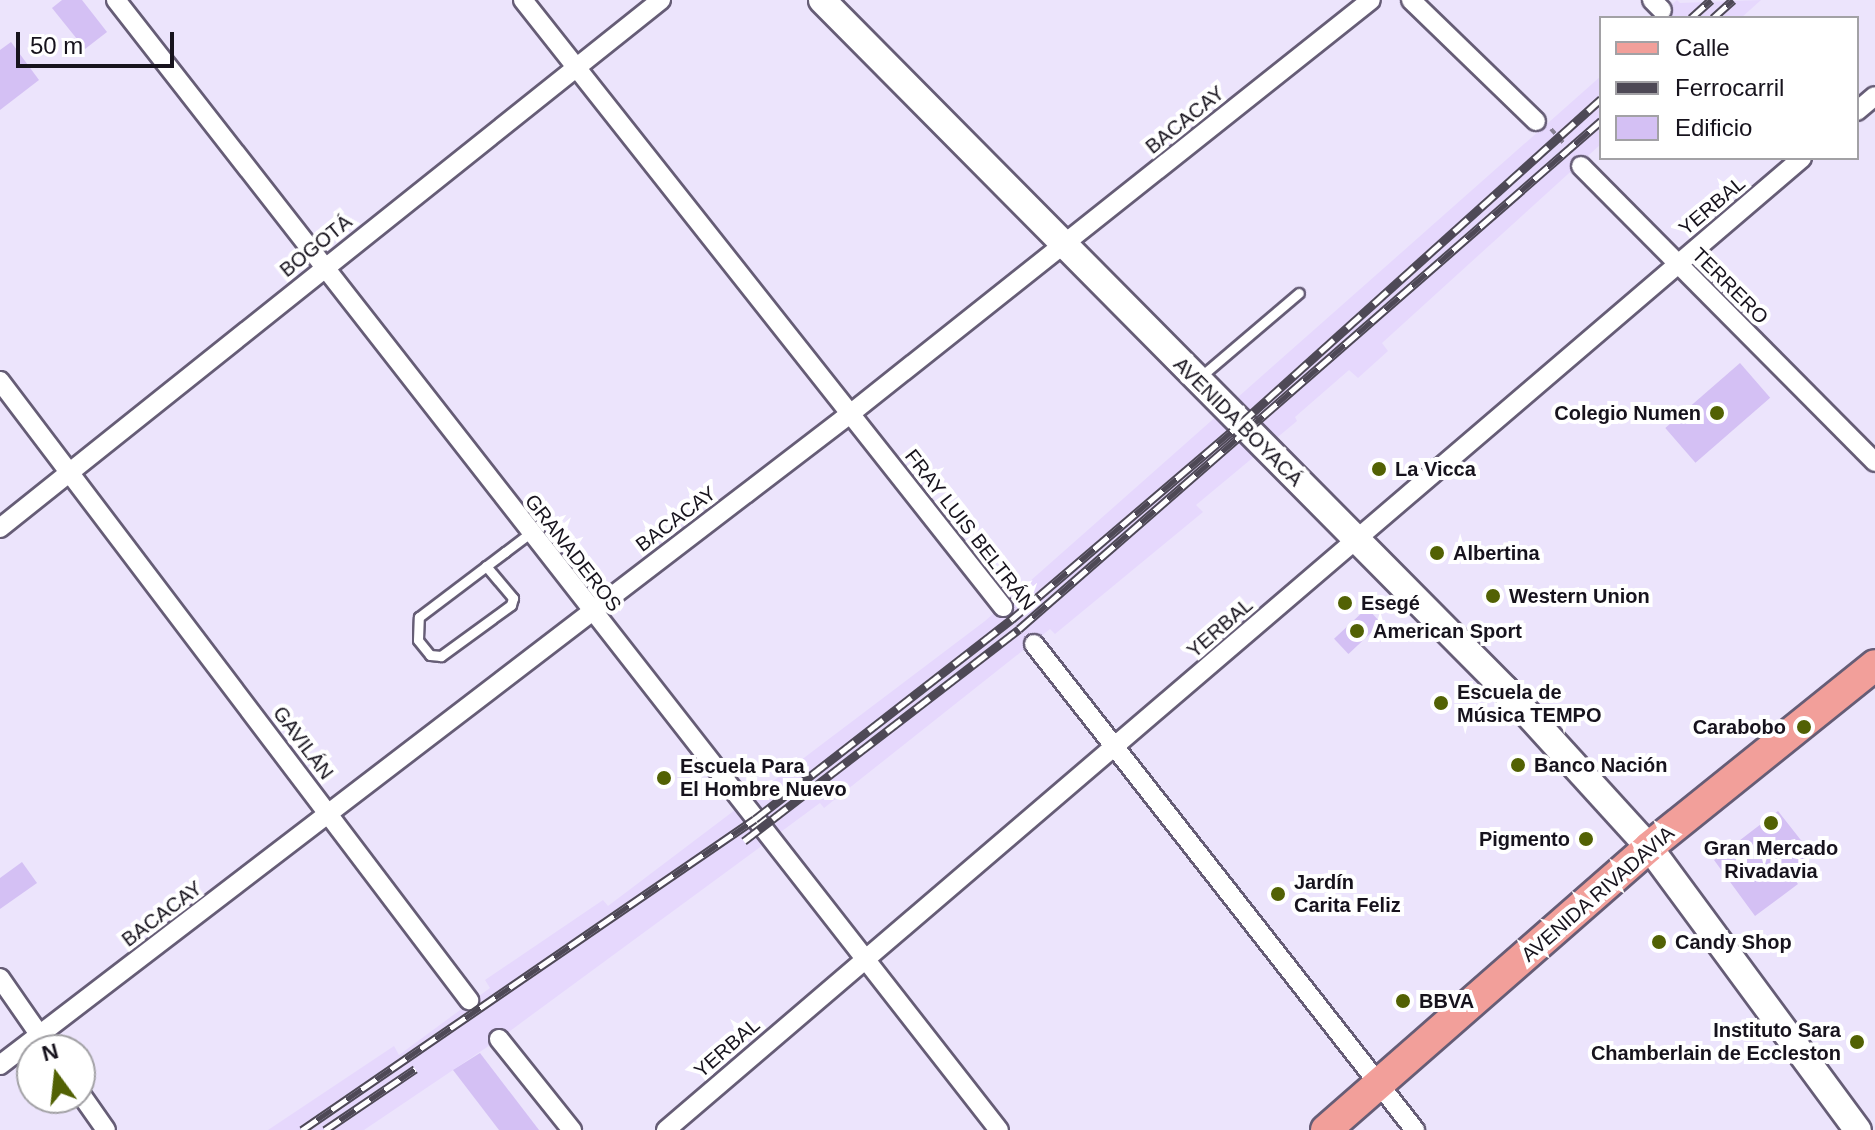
<!DOCTYPE html>
<html>
<head>
<meta charset="utf-8">
<style>
  body { margin:0 }
  #map { position:relative; width:1875px; height:1130px; overflow:hidden; background:#ece4fc; font-family:Helvetica,sans-serif }
  div>[style] { position:absolute }
  [style*='--x'] { left:calc(var(--x)*1px); top:calc(var(--y)*1px); width:calc(var(--w)*1px); rotate:calc(var(--a)*1deg) }
  .built>* { inset:0; background:#e6d8fd }
  .building>* { inset:0; background:#d4c0f4; transform-origin:0 0 }
  .path>* { height:4px; margin-top:-2px; transform-origin:0; background:repeating-linear-gradient(90deg,#857e90 0 6px,transparent 0 12px) }
  .roads { filter:drop-shadow(2px 0 #665d76) drop-shadow(-2px 0 #665d76) drop-shadow(0 2px #665d76) drop-shadow(0 -2px #665d76) }
  .lane>* { height:9px; margin:-4.5px; padding:0 4.5px; transform-origin:4.5px; border-radius:4.5px; background:#fff }
  .street>* { height:18px; margin:-9px; padding:0 9px; transform-origin:9px; border-radius:9px; background:#fff }
  .secondary>* { height:26px; margin:-13px; padding:0 13px; transform-origin:13px; border-radius:13px; background:#fff }
  .primary>* { height:30px; margin:-15px; padding:0 15px; transform-origin:15px; border-radius:15px; background:#f29f9a }
  .rail>* { height:9px; margin-top:-4.5px; transform-origin:0; background:repeating-linear-gradient(90deg,#fff 0 18px,#4e4956 0 36px); box-sizing:border-box; border-block:2px solid #4e4956 }
  .dots>* { width:22px; height:22px; translate:-50% -50%; box-sizing:border-box; border:4px solid #fff; border-radius:50% }
  span { translate:-50% -50%; white-space:nowrap; text-align:center; line-height:1.15; -webkit-text-stroke:8px #fff; paint-order:stroke }
  .street-label { font-size:20px; color:#17131d }
  .poi-label { font-size:20px; color:#17131d; font-weight:700 }
  .right { translate:-100% -50%; text-align:right }
  .left { translate:0 -50%; text-align:left }
  .legend { position:absolute; left:1599px; top:16px; width:260px; height:144px; box-sizing:border-box; background:#fff; border:2px solid #a2a1a5; margin:0; padding:10px 14px; list-style:none; font-size:24px; color:#17131d }
  .legend li { display:flex; align-items:center; gap:16px; height:40px }
  .legend b { width:40px; border:2px solid #a2a1a5 }
  .north { position:absolute; left:16px; top:1034px; width:80px; height:80px; box-sizing:border-box; background:#fff; border:2px solid #a2a1a5; border-radius:50%; rotate:345deg; font-size:22px; font-weight:700; line-height:32px; text-align:center; color:#17131d }
  .north::after { content:''; display:block; margin:auto; width:28px; height:36px; background:#526104; clip-path:polygon(50% 0,100% 100%,50% 72%,0 100%) }
  .scale { position:absolute; left:16px; top:32px; width:158px; height:36px; box-sizing:border-box; border:4px solid #17131d; border-top:0; padding-left:10px; font-size:24px; line-height:28px; white-space:nowrap; color:#17131d; -webkit-text-stroke:6px #fff; paint-order:stroke }
</style>
</head>
<body>
<div id="map">
  <div class="built">
    <div style="clip-path:polygon(1677px 0,1680px 3px,1761px 0,1741px 18px,1657px 18px)"></div>
    <div style="clip-path:polygon(1601px 76px,1601px 144px,1382px 343px,1388px 351px,1358px 378px,1349px 370px,1295px 417px,1297px 421px,1196px 505px,1203px 512px,1055px 634px,1050px 629px,824px 808px,820px 803px,499px 1039px,364px 1130px,268px 1130px,394px 1046px,399px 1055px,490px 988px,485px 980px,603px 900px,608px 906px,985px 621px)"></div>
  </div>
  <div class="building">
    <div style="clip-path:polygon(62px 0,82px 0,107px 32px,85px 49px,52px 8px)"></div>
    <div style="clip-path:polygon(11px 42px,39px 80px,0 110px,0 50px)"></div>
    <div style="left:1740px;top:363px;width:46px;height:99px;rotate:49deg"></div>
    <div style="left:1367px;top:608px;width:21px;height:45px;rotate:47deg"></div>
    <div style="clip-path:polygon(1778px 811px,1811px 853px,1788px 871px,1798px 884px,1755px 916px,1714px 860px)"></div>
    <div style="clip-path:polygon(22px 862px,37px 883px,0 909px,0 878px)"></div>
    <div style="clip-path:polygon(480px 1053px,539px 1130px,499px 1130px,453px 1070px)"></div>
  </div>
  <div class="path">
    <div style="--x:1551;--y:129;--w:31;--a:48"></div>
  </div>
  <div class="roads">
    <div class="lane">
      <div style="--x:1199;--y:378;--w:131;--a:-40.4"></div>
      <div style="--x:486;--y:566;--w:42;--a:49.8"></div>
      <div style="--x:513;--y:598;--w:7;--a:106"></div>
      <div style="--x:511;--y:605;--w:87;--a:143.9"></div>
      <div style="--x:441;--y:656;--w:11;--a:-175"></div>
      <div style="--x:430;--y:655;--w:19;--a:-129"></div>
      <div style="--x:418;--y:640;--w:23;--a:-88"></div>
      <div style="--x:419;--y:617;--w:108;--a:-37.1"></div>
      <div style="--x:505;--y:552;--w:30;--a:-37"></div>
    </div>
    <div class="street">
      <div style="--x:116;--y:0;--w:1434;--a:52"></div>
      <div style="--x:523;--y:0;--w:774;--a:51.66"></div>
      <div style="--x:1411;--y:0;--w:174;--a:44.1"></div>
      <div style="--x:1652;--y:0;--w:14;--a:45"></div>
      <div style="--x:1857;--y:111;--w:23;--a:-40"></div>
      <div style="--x:1581;--y:166;--w:417;--a:45.2"></div>
      <div style="--x:0;--y:381;--w:777;--a:52.85"></div>
      <div style="--x:0;--y:528;--w:846;--a:-38.62"></div>
      <div style="--x:1034;--y:644;--w:618;--a:51.91"></div>
      <div style="--x:0;--y:978;--w:88;--a:55.2"></div>
      <div style="--x:499;--y:1039;--w:117;--a:51.3"></div>
      <div style="--x:0;--y:1065;--w:1071;--a:-37.45"></div>
      <div style="--x:850;--y:414;--w:665;--a:-38.47"></div>
      <div style="--x:80;--y:1093;--w:45;--a:54.9"></div>
      <div style="--x:666;--y:1130;--w:1495;--a:-40.55"></div>
    </div>
    <div class="secondary">
      <div style="--x:822;--y:0;--w:970;--a:45.25"></div>
      <div style="--x:1505;--y:689;--w:214;--a:47.7"></div>
      <div style="--x:1649;--y:847;--w:352;--a:53.6"></div>
    </div>
    <div class="primary">
      <div style="--x:1326;--y:1130;--w:429;--a:-41.2"></div>
      <div style="--x:1649;--y:847;--w:290;--a:-38.8"></div>
    </div>
  </div>
  <div class="rail">
    <div style="--x:1691;--y:18;--w:27;--a:-42"></div>
    <div style="--x:1713;--y:18;--w:27;--a:-42"></div>
    <div style="--x:744;--y:841;--w:347;--a:-37.6"></div>
    <div style="--x:1019;--y:629;--w:773;--a:-41.12"></div>
    <div style="--x:302;--y:1130;--w:549;--a:-34.47"></div>
    <div style="--x:755;--y:819;--w:326;--a:-37.9"></div>
    <div style="--x:1012;--y:619;--w:300;--a:-40.5"></div>
    <div style="--x:1240;--y:424;--w:486;--a:-42"></div>
    <div style="--x:325;--y:1130;--w:109;--a:-34.1"></div>
  </div>
  <div class="dots">
    <div style="left:1717px;top:413px;background:#526104"></div>
    <div style="left:1379px;top:469px;background:#526104"></div>
    <div style="left:1437px;top:553px;background:#526104"></div>
    <div style="left:1493px;top:596px;background:#526104"></div>
    <div style="left:1345px;top:603px;background:#526104"></div>
    <div style="left:1357px;top:631px;background:#526104"></div>
    <div style="left:1441px;top:703px;background:#526104"></div>
    <div style="left:1804px;top:727px;background:#526104"></div>
    <div style="left:1518px;top:765px;background:#526104"></div>
    <div style="left:664px;top:778px;background:#526104"></div>
    <div style="left:1771px;top:823px;background:#526104"></div>
    <div style="left:1586px;top:839px;background:#526104"></div>
    <div style="left:1278px;top:894px;background:#526104"></div>
    <div style="left:1659px;top:942px;background:#526104"></div>
    <div style="left:1403px;top:1001px;background:#526104"></div>
    <div style="left:1857px;top:1042px;background:#526104"></div>
  </div>
  <div class="street-label">
    <span style="left:1185px;top:120px;rotate:-39deg">BACACAY</span>
    <span style="left:1712px;top:206px;rotate:-40deg">YERBAL</span>
    <span style="left:316px;top:246px;rotate:-39deg">BOGOTÁ</span>
    <span style="left:1730px;top:286px;rotate:45deg">TERRERO</span>
    <span style="left:1238px;top:422px;rotate:45deg">AVENIDA BOYACÁ</span>
    <span style="left:676px;top:519px;rotate:-37deg">BACACAY</span>
    <span style="left:970px;top:530px;rotate:52deg">FRAY LUIS BELTRÁN</span>
    <span style="left:573px;top:553px;rotate:52deg">GRANADEROS</span>
    <span style="left:1220px;top:628px;rotate:-41deg">YERBAL</span>
    <span style="left:303px;top:743px;rotate:53deg">GAVILÁN</span>
    <span style="left:1598px;top:894px;rotate:-41deg">AVENIDA RIVADAVIA</span>
    <span style="left:162px;top:914px;rotate:-37deg">BACACAY</span>
    <span style="left:727px;top:1048px;rotate:-41deg">YERBAL</span>
  </div>
  <div class="poi-label">
    <span class="right" style="left:1701px;top:413px">Colegio Numen</span>
    <span class="left" style="left:1395px;top:469px">La Vicca</span>
    <span class="left" style="left:1453px;top:553px">Albertina</span>
    <span class="left" style="left:1509px;top:596px">Western Union</span>
    <span class="left" style="left:1361px;top:603px">Esegé</span>
    <span class="left" style="left:1373px;top:631px">American Sport</span>
    <span class="left" style="left:1457px;top:704px">Escuela de<br>Música TEMPO</span>
    <span class="right" style="left:1786px;top:727px">Carabobo</span>
    <span class="left" style="left:1534px;top:765px">Banco Nación</span>
    <span class="left" style="left:680px;top:778px">Escuela Para<br>El Hombre Nuevo</span>
    <span class="right" style="left:1570px;top:839px">Pigmento</span>
    <span style="left:1771px;top:860px">Gran Mercado<br>Rivadavia</span>
    <span class="left" style="left:1294px;top:894px">Jardín<br>Carita Feliz</span>
    <span class="left" style="left:1675px;top:942px">Candy Shop</span>
    <span class="left" style="left:1419px;top:1001px">BBVA</span>
    <span class="right" style="left:1841px;top:1042px">Instituto Sara<br>Chamberlain de Eccleston</span>
  </div>
  <ul class="legend">
  <li><b style="height:10px;background:#f29f9a"></b>Calle</li>
  <li><b style="height:10px;background:#4e4956"></b>Ferrocarril</li>
  <li><b style="height:22px;background:#d4c0f4"></b>Edificio</li>
  </ul>
  <div class="north">N</div>
  <div class="scale">50 m</div>
</div>
</body>
</html>
